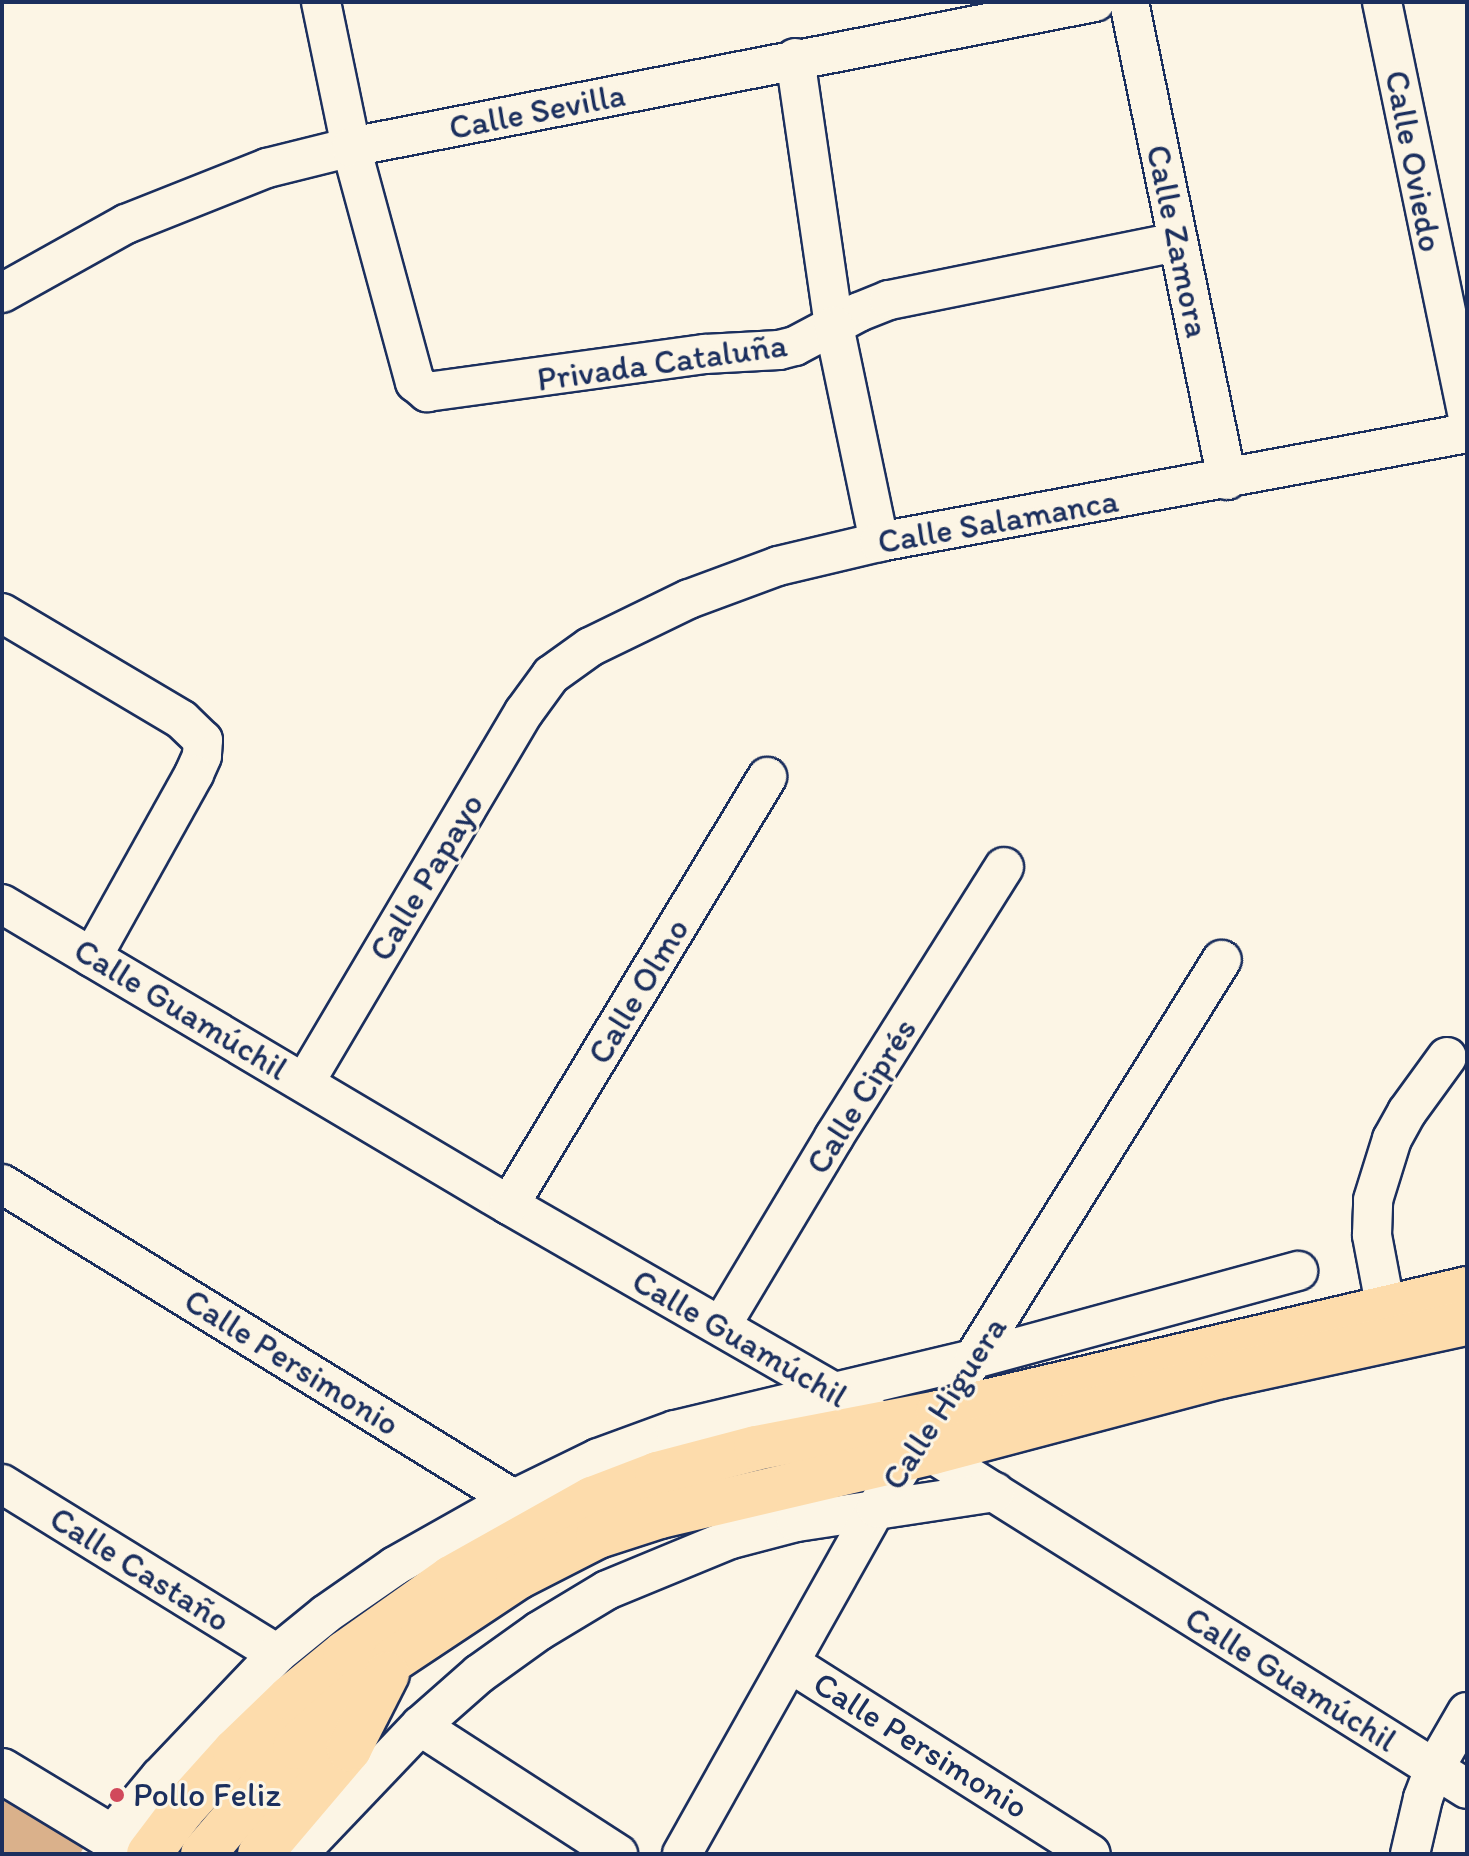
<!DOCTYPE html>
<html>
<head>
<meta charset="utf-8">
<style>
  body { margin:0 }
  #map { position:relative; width:1469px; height:1856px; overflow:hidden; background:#fcf5e5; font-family:Itim,sans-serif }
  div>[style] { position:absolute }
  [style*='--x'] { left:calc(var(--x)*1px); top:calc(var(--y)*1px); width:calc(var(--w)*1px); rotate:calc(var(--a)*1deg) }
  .building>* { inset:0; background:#dab18b }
  .roads { filter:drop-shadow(2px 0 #1b2f5e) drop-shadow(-2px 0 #1b2f5e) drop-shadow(0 2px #1b2f5e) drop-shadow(0 -2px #1b2f5e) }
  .minor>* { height:38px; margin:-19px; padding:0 19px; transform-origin:19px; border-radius:19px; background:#fcf5e5 }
  .tertiary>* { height:44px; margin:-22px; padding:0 22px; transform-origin:22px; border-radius:22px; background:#fcf5e5 }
  .primary>* { height:44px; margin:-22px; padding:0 22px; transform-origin:22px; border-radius:22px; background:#fddcac }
  .dots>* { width:22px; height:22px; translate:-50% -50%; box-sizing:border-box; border:4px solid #fcf5e5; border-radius:50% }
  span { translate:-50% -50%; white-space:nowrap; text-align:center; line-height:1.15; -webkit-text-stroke:6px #fcf5e5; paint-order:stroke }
  .street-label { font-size:34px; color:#1b2f5e }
  .poi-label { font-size:34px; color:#1b2f5e }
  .left { translate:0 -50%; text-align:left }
  .frame { position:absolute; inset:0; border:4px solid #1b2f5e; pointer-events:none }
</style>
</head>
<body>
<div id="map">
  <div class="building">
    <div style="clip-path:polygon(2px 1799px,84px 1847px,80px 1854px,2px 1854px)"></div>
  </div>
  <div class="roads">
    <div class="minor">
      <div style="--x:321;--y:2;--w:148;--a:78.3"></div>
      <div style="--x:351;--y:147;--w:244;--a:74.8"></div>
      <div style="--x:415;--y:382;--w:16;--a:40"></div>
      <div style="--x:427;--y:392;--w:281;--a:-7.8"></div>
      <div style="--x:705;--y:354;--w:74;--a:-3.1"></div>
      <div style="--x:779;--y:350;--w:16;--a:-14"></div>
      <div style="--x:795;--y:346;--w:72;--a:-28"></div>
      <div style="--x:859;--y:312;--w:32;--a:-22"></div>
      <div style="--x:889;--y:300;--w:294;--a:-11.4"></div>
      <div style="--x:1129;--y:2;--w:488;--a:78.4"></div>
      <div style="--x:1382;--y:2;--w:421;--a:78.3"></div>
      <div style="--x:795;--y:58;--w:271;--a:81.7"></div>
      <div style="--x:834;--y:326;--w:221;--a:78.2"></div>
      <div style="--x:2;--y:293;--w:142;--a:-29.1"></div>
      <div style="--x:126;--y:224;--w:152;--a:-21.7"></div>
      <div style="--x:267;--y:168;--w:87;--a:-14"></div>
      <div style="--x:351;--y:147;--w:758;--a:-11.03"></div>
      <div style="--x:2;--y:613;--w:209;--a:30.7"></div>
      <div style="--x:182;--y:720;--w:29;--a:44"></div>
      <div style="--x:203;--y:740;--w:16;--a:94"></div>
      <div style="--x:202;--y:756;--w:20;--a:114"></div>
      <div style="--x:194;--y:774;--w:210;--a:119.1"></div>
      <div style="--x:2;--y:904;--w:590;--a:30.7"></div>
      <div style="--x:509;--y:1205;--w:375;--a:29.9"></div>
      <div style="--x:834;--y:1392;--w:747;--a:32.09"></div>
      <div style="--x:305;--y:1082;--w:430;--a:-59.4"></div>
      <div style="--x:524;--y:712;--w:46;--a:-53.9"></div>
      <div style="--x:551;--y:675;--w:48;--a:-35.7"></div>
      <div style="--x:590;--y:647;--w:110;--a:-25.9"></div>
      <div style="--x:689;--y:599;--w:95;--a:-20.3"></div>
      <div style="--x:778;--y:566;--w:104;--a:-13.4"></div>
      <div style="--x:879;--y:542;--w:598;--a:-10.5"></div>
      <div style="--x:2;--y:1184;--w:621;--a:31.64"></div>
      <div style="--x:509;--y:1205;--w:500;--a:-58.9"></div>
      <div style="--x:721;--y:1326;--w:220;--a:-59.1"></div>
      <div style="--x:834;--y:1137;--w:319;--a:-57.8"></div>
      <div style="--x:1391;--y:1336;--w:103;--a:-100.7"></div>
      <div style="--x:1372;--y:1235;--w:35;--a:-88"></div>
      <div style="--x:1373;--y:1200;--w:64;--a:-72.7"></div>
      <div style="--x:1392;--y:1139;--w:31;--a:-61"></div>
      <div style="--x:1407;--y:1112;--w:68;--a:-54"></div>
      <div style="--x:967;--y:1369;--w:482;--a:-58.1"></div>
      <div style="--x:2;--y:1484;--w:323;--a:31.7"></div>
      <div style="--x:790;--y:1663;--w:356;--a:32.4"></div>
      <div style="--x:420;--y:1726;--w:236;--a:32.9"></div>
      <div style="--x:110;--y:1837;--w:78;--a:-50.2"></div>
      <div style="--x:160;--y:1777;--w:170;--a:-46.4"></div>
      <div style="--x:277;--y:1654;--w:63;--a:-39.2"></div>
      <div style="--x:326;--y:1614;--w:84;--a:-34.8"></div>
      <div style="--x:395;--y:1566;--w:137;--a:-29.4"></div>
      <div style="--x:514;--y:1499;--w:93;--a:-26"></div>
      <div style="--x:598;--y:1458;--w:82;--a:-20"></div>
      <div style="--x:675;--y:1430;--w:307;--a:-13.4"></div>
      <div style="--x:974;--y:1359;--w:336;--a:-15.2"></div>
      <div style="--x:298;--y:1854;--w:177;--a:-46.4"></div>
      <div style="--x:420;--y:1726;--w:79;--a:-41.4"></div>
      <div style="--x:479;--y:1674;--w:74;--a:-35.6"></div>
      <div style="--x:539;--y:1631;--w:79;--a:-31.1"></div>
      <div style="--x:607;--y:1590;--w:134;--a:-22.4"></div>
      <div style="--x:731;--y:1539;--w:67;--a:-14.7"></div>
      <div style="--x:796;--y:1522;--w:201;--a:-8.6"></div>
      <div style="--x:682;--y:1854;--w:397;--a:-60.7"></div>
      <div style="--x:876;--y:1508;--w:80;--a:-57.7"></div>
      <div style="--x:1410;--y:1854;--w:57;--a:-76.9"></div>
      <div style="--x:1423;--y:1798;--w:31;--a:-69"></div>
      <div style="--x:1434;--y:1769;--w:66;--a:-59.9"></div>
    </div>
    <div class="tertiary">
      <div style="--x:2;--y:1771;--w:160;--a:31.2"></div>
    </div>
    <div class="primary">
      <div style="--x:149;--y:1854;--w:56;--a:-52.9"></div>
      <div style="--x:183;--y:1809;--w:78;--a:-48.1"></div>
      <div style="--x:235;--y:1751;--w:76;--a:-43.9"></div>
      <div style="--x:290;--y:1698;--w:71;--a:-39.3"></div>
      <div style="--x:345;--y:1653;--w:130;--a:-35.3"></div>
      <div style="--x:451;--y:1578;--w:162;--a:-29.3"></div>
      <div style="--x:592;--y:1499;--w:70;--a:-21"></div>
      <div style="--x:657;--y:1474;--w:102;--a:-14.7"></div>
      <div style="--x:756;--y:1448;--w:185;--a:-10.9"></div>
      <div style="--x:938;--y:1413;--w:543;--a:-13.19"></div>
      <div style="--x:203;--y:1854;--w:141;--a:-49.3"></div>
      <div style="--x:295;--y:1747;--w:131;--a:-41.6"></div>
      <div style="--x:393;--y:1660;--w:150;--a:-33.6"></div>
      <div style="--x:518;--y:1577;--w:90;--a:-27.1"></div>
      <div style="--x:598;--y:1536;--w:65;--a:-17.9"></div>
      <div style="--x:660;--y:1516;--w:280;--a:-13.2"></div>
      <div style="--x:933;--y:1452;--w:298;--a:-14.8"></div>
      <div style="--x:1221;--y:1376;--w:252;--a:-12.2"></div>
      <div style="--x:260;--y:1854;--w:138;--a:-49.7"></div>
      <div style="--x:349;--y:1749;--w:84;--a:-63.1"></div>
    </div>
  </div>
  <div class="dots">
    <div style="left:117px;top:1795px;background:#d1495b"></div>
  </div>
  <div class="street-label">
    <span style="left:537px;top:111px;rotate:-11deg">Calle Sevilla</span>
    <span style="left:1414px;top:161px;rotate:79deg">Calle Oviedo</span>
    <span style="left:1178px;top:241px;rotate:78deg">Calle Zamora</span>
    <span style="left:662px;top:362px;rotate:-8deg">Privada Cataluña</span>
    <span style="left:998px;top:521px;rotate:-10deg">Calle Salamanca</span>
    <span style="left:426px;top:877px;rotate:-59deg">Calle Papayo</span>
    <span style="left:638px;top:991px;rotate:-59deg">Calle Olmo</span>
    <span style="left:181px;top:1009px;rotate:31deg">Calle Guamúchil</span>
    <span style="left:861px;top:1096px;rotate:-58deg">Calle Ciprés</span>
    <span style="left:740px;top:1338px;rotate:30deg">Calle Guamúchil</span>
    <span style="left:292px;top:1362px;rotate:32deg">Calle Persimonio</span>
    <span style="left:944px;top:1403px;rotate:-57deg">Calle Higuera</span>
    <span style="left:140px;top:1569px;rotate:32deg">Calle Castaño</span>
    <span style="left:1291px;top:1679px;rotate:32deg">Calle Guamúchil</span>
    <span style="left:921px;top:1745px;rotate:32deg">Calle Persimonio</span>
  </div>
  <div class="poi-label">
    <span class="left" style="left:133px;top:1795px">Pollo Feliz</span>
  </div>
  <div class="frame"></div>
</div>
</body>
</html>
